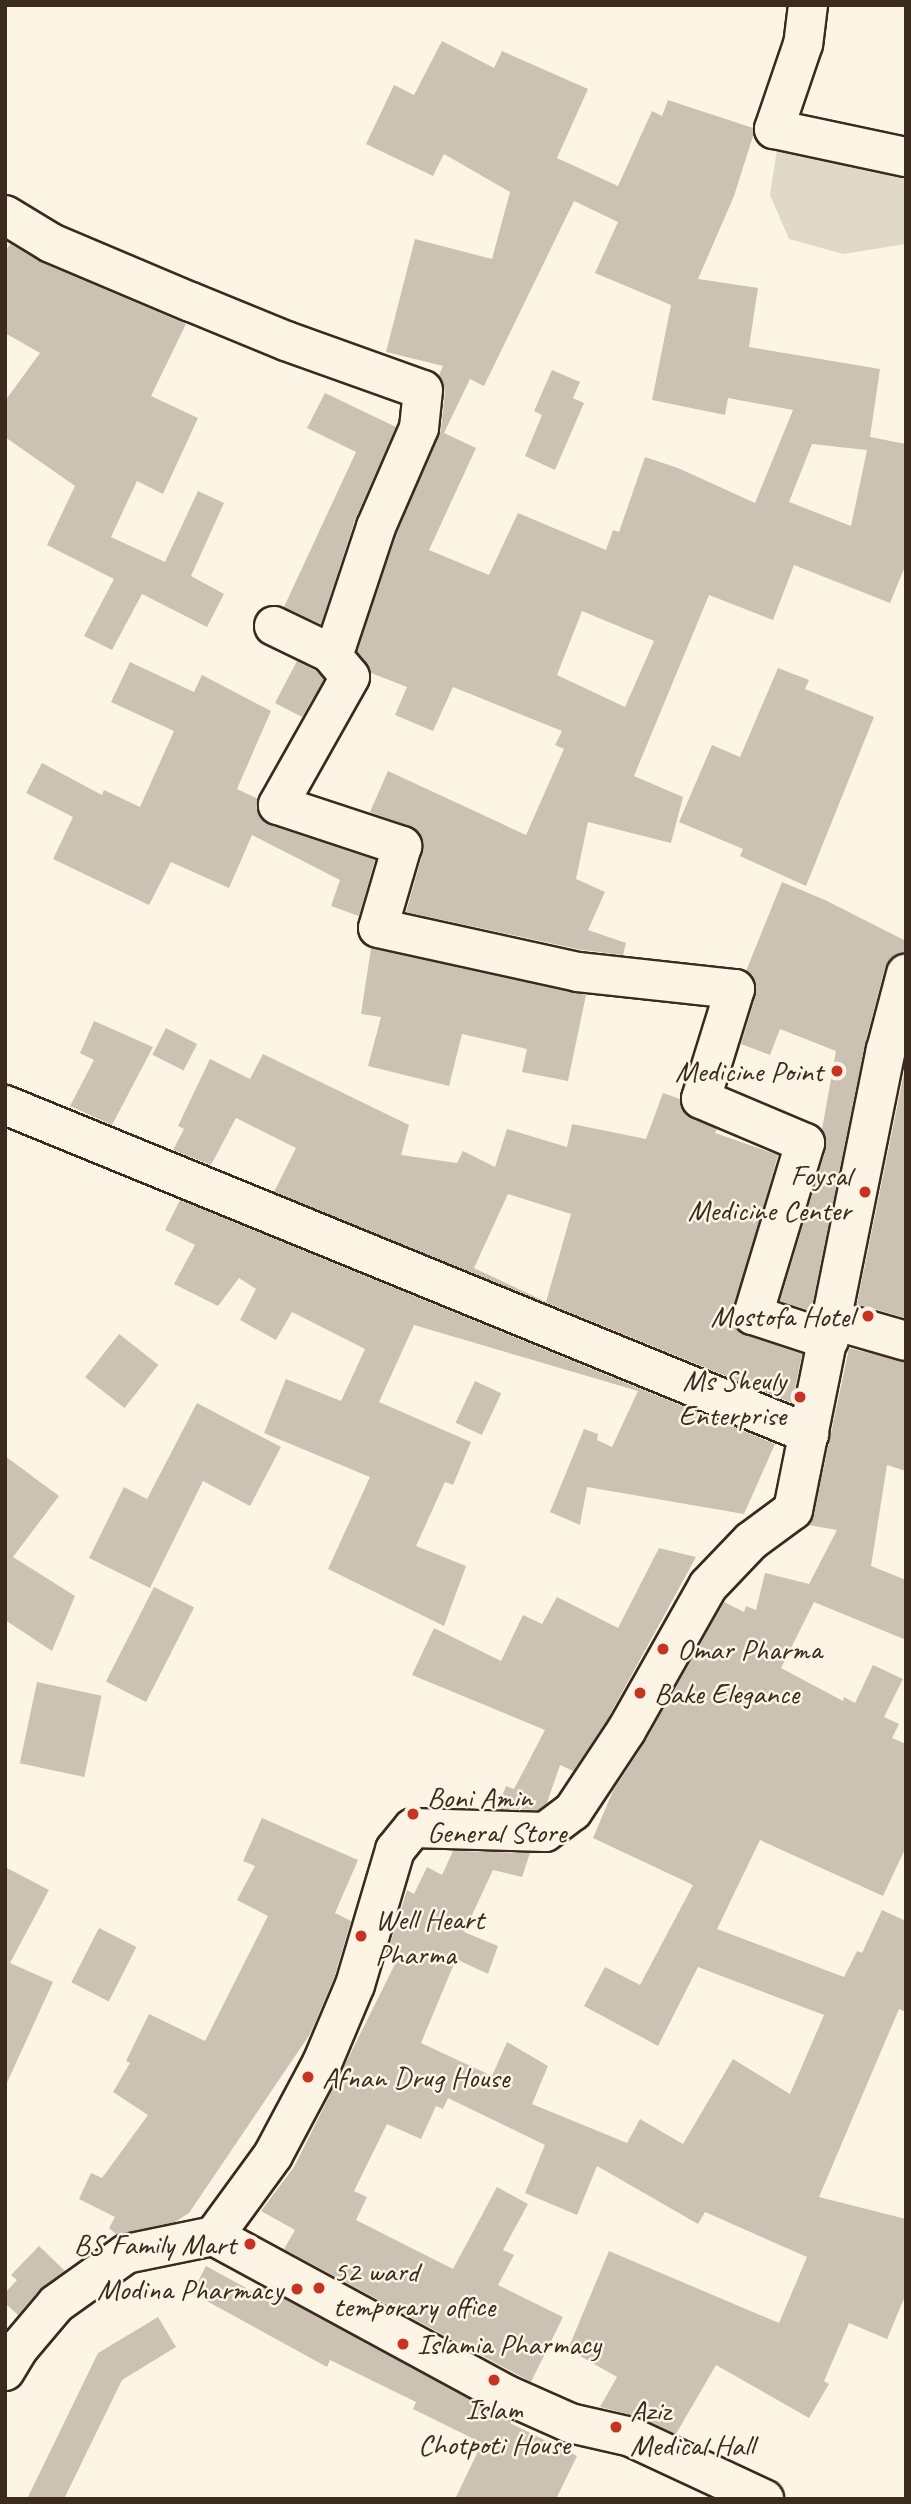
<!DOCTYPE html>
<html>
<head>
<meta charset="utf-8">
<style>
  body { margin:0 }
  #map { position:relative; width:911px; height:2504px; overflow:hidden; background:#fcf5e5; font-family:Caveat,sans-serif }
  div>[style] { position:absolute }
  [style*='--x'] { left:calc(var(--x)*1px); top:calc(var(--y)*1px); width:calc(var(--w)*1px); rotate:calc(var(--a)*1deg) }
  .green>* { inset:0; background:#e0d8c8 }
  .building>* { inset:0; background:#ccc2b3; transform-origin:0 0 }
  .roads { filter:drop-shadow(2px 0 #3b2a1e) drop-shadow(-2px 0 #3b2a1e) drop-shadow(0 2px #3b2a1e) drop-shadow(0 -2px #3b2a1e) }
  .minor>* { height:38px; margin:-19px; padding:0 19px; transform-origin:19px; border-radius:19px; background:#fcf5e5 }
  .dots>* { width:19px; height:19px; translate:-50% -50%; box-sizing:border-box; border:4px solid #fcf5e5; border-radius:50% }
  span { translate:-50% -50%; white-space:nowrap; text-align:center; line-height:1.15; -webkit-text-stroke:5px #fcf5e5; paint-order:stroke }
  .poi-label { font-size:30px; color:#3b2a1e }
  .right { translate:-100% -50%; text-align:right }
  .left { translate:0 -50%; text-align:left }
  .frame { position:absolute; inset:0; border:7px solid #3b2a1e; pointer-events:none }
</style>
</head>
<body>
<div id="map">
  <div class="green">
    <div style="clip-path:polygon(777px 149px,906px 174px,906px 244px,843px 254px,789px 239px,770px 195px)"></div>
  </div>
  <div class="building">
    <div style="clip-path:polygon(evenodd,442px 41px,494px 68px,502px 51px,588px 89px,557px 158px,618px 186px,652px 111px,662px 116px,668px 100px,753px 128px,753px 136px,734px 196px,698px 279px,758px 288px,749px 347px,880px 369px,870px 437px,906px 444px,906px 564px,890px 603px,794px 565px,773px 620px,709px 595px,634px 776px,683px 797px,671px 843px,588px 822px,576px 879px,605px 892px,588px 930px,626px 943px,623px 955px,582px 950px,406px 912px,423px 852px,423px 840px,418px 831px,409px 826px,370px 812px,388px 771px,526px 835px,564px 749px,555px 745px,562px 731px,453px 687px,433px 731px,395px 715px,407px 687px,371px 673px,357px 652px,396px 535px,441px 430px,445px 392px,439px 375px,443px 366px,386px 352px,415px 239px,492px 259px,510px 192px,444px 154px,433px 176px,366px 144px,394px 85px,414px 95px,442px 41px,574px 201px,618px 222px,595px 273px,671px 305px,652px 400px,725px 415px,728px 398px,793px 410px,755px 503px,678px 468px,645px 457px,619px 532px,613px 530px,606px 550px,518px 513px,489px 575px,429px 550px,476px 448px,444px 433px,470px 379px,484px 386px,574px 201px,442px 41px,812px 444px,867px 450px,851px 526px,789px 502px,812px 444px,442px 41px,582px 611px,654px 641px,625px 707px,557px 675px,582px 611px)"></div>
    <div style="clip-path:polygon(10px 244px,43px 263px,186px 324px,151px 396px,198px 418px,163px 494px,137px 481px,111px 537px,165px 562px,198px 491px,224px 503px,191px 576px,224px 594px,207px 627px,142px 594px,112px 650px,84px 636px,114px 579px,47px 545px,75px 486px,5px 437px,5px 401px,40px 353px,5px 333px,5px 252px)"></div>
    <div style="clip-path:polygon(552px 370px,580px 382px,573px 398px,584px 403px,555px 470px,525px 456px,542px 415px,534px 411px)"></div>
    <div style="clip-path:polygon(325px 393px,396px 427px,355px 520px,321px 624px,284px 607px,356px 452px,307px 428px)"></div>
    <div style="clip-path:polygon(297px 661px,316px 671px,324px 679px,302px 717px,275px 703px)"></div>
    <div style="clip-path:polygon(130px 662px,194px 692px,202px 675px,271px 711px,237px 789px,258px 799px,256px 807px,260px 818px,270px 825px,375px 860px,359px 916px,331px 906px,340px 880px,252px 835px,229px 888px,171px 862px,149px 905px,53px 859px,73px 817px,26px 793px,42px 763px,102px 795px,104px 790px,140px 807px,174px 731px,111px 702px)"></div>
    <div style="clip-path:polygon(778px 668px,809px 680px,805px 689px,874px 717px,806px 886px,740px 856px,743px 849px,679px 822px,712px 745px,740px 757px)"></div>
    <div style="clip-path:polygon(782px 882px,825px 900px,906px 941px,906px 953px,891px 958px,885px 968px,865px 1044px,811px 1311px,780px 1301px,826px 1149px,826px 1138px,822px 1129px,836px 1051px,780px 1029px,770px 1055px,741px 1044px,756px 995px,756px 982px,746px 971px)"></div>
    <div style="clip-path:polygon(371px 948px,586px 995px,568px 1081px,522px 1072px,527px 1049px,462px 1034px,449px 1086px,368px 1066px,381px 1017px,361px 1014px)"></div>
    <div style="clip-path:polygon(94px 1021px,153px 1047px,112px 1125px,70px 1106px,94px 1060px,80px 1053px)"></div>
    <div style="left:166px;top:1028px;width:35px;height:30px;rotate:27deg"></div>
    <div style="clip-path:polygon(evenodd,263px 1054px,409px 1125px,401px 1155px,457px 1163px,463px 1151px,495px 1167px,507px 1129px,567px 1147px,572px 1124px,646px 1139px,663px 1093px,680px 1099px,684px 1113px,717px 1129px,715px 1133px,778px 1155px,732px 1319px,736px 1329px,746px 1335px,802px 1354px,792px 1403px,274px 1192px,296px 1148px,236px 1118px,211px 1165px,173px 1150px,184px 1129px,178px 1126px,210px 1059px,250px 1079px,263px 1054px,508px 1194px,571px 1214px,546px 1302px,474px 1268px,508px 1194px)"></div>
    <div style="clip-path:polygon(906px 1063px,906px 1318px,857px 1304px)"></div>
    <div style="clip-path:polygon(180px 1200px,775px 1444px,744px 1514px,587px 1487px,580px 1525px,550px 1512px,584px 1429px,598px 1434px,597px 1440px,612px 1447px,638px 1391px,414px 1325px,379px 1402px,471px 1442px,453px 1485px,445px 1482px,416px 1546px,466px 1566px,444px 1626px,328px 1569px,370px 1477px,264px 1433px,286px 1379px,341px 1401px,365px 1349px,292px 1312px,276px 1340px,240px 1320px,256px 1289px,239px 1278px,218px 1306px,174px 1284px,195px 1245px,165px 1230px)"></div>
    <div style="left:119px;top:1334px;width:50px;height:55px;rotate:38deg"></div>
    <div style="clip-path:polygon(849px 1348px,906px 1362px,906px 1471px,887px 1465px,871px 1566px,906px 1580px,906px 1640px,814px 1602px,781px 1668px,843px 1701px,844px 1697px,855px 1703px,873px 1665px,903px 1679px,884px 1717px,899px 1724px,892px 1738px,906px 1744px,906px 1847px,883px 1896px,760px 1840px,717px 1929px,844px 1977px,857px 1951px,862px 1953px,882px 1910px,906px 1921px,906px 2012px,899px 2009px,819px 2197px,906px 2219px,906px 2294px,887px 2339px,849px 2323px,824px 2381px,829px 2384px,809px 2418px,716px 2365px,676px 2434px,640px 2417px,600px 2407px,617px 2377px,568px 2349px,609px 2251px,779px 2323px,807px 2257px,705px 2212px,698px 2224px,597px 2166px,577px 2215px,525px 2193px,545px 2145px,448px 2098px,443px 2109px,436px 2106px,421px 2139px,387px 2124px,354px 2191px,367px 2197px,356px 2220px,453px 2269px,497px 2187px,528px 2204px,503px 2250px,514px 2255px,498px 2285px,563px 2317px,531px 2382px,284px 2249px,295px 2230px,261px 2211px,294px 2167px,397px 1960px,387px 1954px,407px 1890px,414px 1894px,427px 1867px,442px 1875px,453px 1851px,530px 1853px,522px 1877px,493px 1870px,464px 1932px,498px 1946px,488px 1974px,456px 1959px,421px 2043px,492px 2076px,507px 2042px,548px 2066px,532px 2104px,627px 2143px,640px 2119px,683px 2144px,733px 2059px,790px 2094px,824px 2015px,698px 1967px,658px 2046px,584px 2006px,605px 1967px,640px 1985px,693px 1885px,593px 1838px,613px 1791px,645px 1742px,724px 1602px,744px 1612px,746px 1606px,756px 1610px,765px 1573px,809px 1584px,837px 1530px,808px 1525px,814px 1514px)"></div>
    <div style="left:475px;top:1381px;width:29px;height:46px;rotate:25deg"></div>
    <div style="clip-path:polygon(197px 1403px,281px 1447px,250px 1506px,203px 1481px,150px 1588px,89px 1558px,124px 1487px,147px 1499px)"></div>
    <div style="clip-path:polygon(5px 1456px,59px 1496px,13px 1557px,75px 1596px,52px 1651px,5px 1620px)"></div>
    <div style="clip-path:polygon(659px 1548px,696px 1557px,607px 1720px,573px 1771px,560px 1765px,547px 1803px,538px 1810px,497px 1809px,506px 1786px,514px 1789px,545px 1730px,412px 1675px,434px 1628px,501px 1661px,523px 1615px,542px 1624px,557px 1597px,618px 1628px)"></div>
    <div style="left:154px;top:1587px;width:45px;height:106px;rotate:27deg"></div>
    <div style="left:37px;top:1682px;width:66px;height:83px;rotate:12deg"></div>
    <div style="clip-path:polygon(262px 1818px,358px 1860px,335px 1913px,351px 1921px,334px 1978px,310px 2034px,189px 2213px,175px 2222px,117px 2235px,109px 2228px,115px 2217px,79px 2199px,91px 2173px,102px 2178px,148px 2115px,113px 2092px,130px 2063px,126px 2061px,149px 2014px,205px 2041px,268px 1916px,237px 1900px,255px 1866px,243px 1861px)"></div>
    <div style="clip-path:polygon(5px 1867px,49px 1890px,10px 1963px,53px 1982px,5px 2087px)"></div>
    <div style="left:99px;top:1928px;width:42px;height:61px;rotate:27deg"></div>
    <div style="clip-path:polygon(39px 2246px,65px 2271px,39px 2290px,18px 2315px,5px 2303px,5px 2293px,17px 2280px,11px 2275px)"></div>
    <div style="clip-path:polygon(206px 2266px,259px 2295px,263px 2287px,511px 2421px,510px 2423px,577px 2456px,556px 2499px,455px 2499px,482px 2443px,413px 2409px,416px 2402px,330px 2360px,327px 2367px,192px 2293px)"></div>
    <div style="clip-path:polygon(158px 2317px,176px 2347px,122px 2380px,64px 2499px,27px 2499px,98px 2353px)"></div>
  </div>
  <div class="roads">
    <div class="minor">
      <div style="--x:808;--y:5;--w:39;--a:97"></div>
      <div style="--x:803;--y:44;--w:90;--a:108.8"></div>
      <div style="--x:774;--y:129;--w:135;--a:12"></div>
      <div style="--x:5;--y:215;--w:54;--a:31.3"></div>
      <div style="--x:51;--y:243;--w:152;--a:22.9"></div>
      <div style="--x:191;--y:302;--w:103;--a:22.3"></div>
      <div style="--x:286;--y:341;--w:145;--a:19.7"></div>
      <div style="--x:423;--y:390;--w:38;--a:96"></div>
      <div style="--x:419;--y:428;--w:108;--a:113.5"></div>
      <div style="--x:376;--y:527;--w:123;--a:108.4"></div>
      <div style="--x:337;--y:644;--w:11;--a:128"></div>
      <div style="--x:274;--y:626;--w:62;--a:25.7"></div>
      <div style="--x:330;--y:653;--w:31;--a:50"></div>
      <div style="--x:350;--y:677;--w:147;--a:119.4"></div>
      <div style="--x:278;--y:805;--w:131;--a:18.3"></div>
      <div style="--x:402;--y:846;--w:85;--a:106.3"></div>
      <div style="--x:378;--y:928;--w:205;--a:12.4"></div>
      <div style="--x:578;--y:972;--w:158;--a:6.2"></div>
      <div style="--x:735;--y:989;--w:115;--a:107.2"></div>
      <div style="--x:701;--y:1099;--w:113;--a:22.9"></div>
      <div style="--x:805;--y:1143;--w:180;--a:106.8"></div>
      <div style="--x:753;--y:1315;--w:80;--a:18.2"></div>
      <div style="--x:5;--y:1105;--w:869;--a:22.25"></div>
      <div style="--x:833;--y:1320;--w:76;--a:16"></div>
      <div style="--x:214;--y:2236;--w:331;--a:28.5"></div>
      <div style="--x:505;--y:2394;--w:71;--a:24"></div>
      <div style="--x:570;--y:2423;--w:63;--a:12.9"></div>
      <div style="--x:631;--y:2437;--w:147;--a:25"></div>
      <div style="--x:5;--y:2371;--w:27;--a:-59"></div>
      <div style="--x:19;--y:2348;--w:57;--a:-49.9"></div>
      <div style="--x:56;--y:2304;--w:86;--a:-35.5"></div>
      <div style="--x:126;--y:2254;--w:90;--a:-11.6"></div>
      <div style="--x:214;--y:2236;--w:100;--a:-53.9"></div>
      <div style="--x:273;--y:2155;--w:104;--a:-62"></div>
      <div style="--x:322;--y:2063;--w:85;--a:-67.1"></div>
      <div style="--x:355;--y:1985;--w:141;--a:-73.5"></div>
      <div style="--x:395;--y:1850;--w:28;--a:-51"></div>
      <div style="--x:413;--y:1828;--w:132;--a:1.7"></div>
      <div style="--x:545;--y:1832;--w:35;--a:-37"></div>
      <div style="--x:573;--y:1811;--w:96;--a:-56.5"></div>
      <div style="--x:626;--y:1731;--w:167;--a:-60.5"></div>
      <div style="--x:708;--y:1586;--w:62;--a:-46.3"></div>
      <div style="--x:751;--y:1541;--w:52;--a:-36.4"></div>
      <div style="--x:793;--y:1510;--w:469;--a:-78.6"></div>
      <div style="--x:886;--y:1050;--w:79;--a:-75.3"></div>
    </div>
  </div>
  <div class="dots">
    <div style="left:837px;top:1071px;background:#c8321e"></div>
    <div style="left:865px;top:1192px;background:#c8321e"></div>
    <div style="left:868px;top:1316px;background:#c8321e"></div>
    <div style="left:800px;top:1397px;background:#c8321e"></div>
    <div style="left:663px;top:1649px;background:#c8321e"></div>
    <div style="left:640px;top:1693px;background:#c8321e"></div>
    <div style="left:413px;top:1814px;background:#c8321e"></div>
    <div style="left:361px;top:1936px;background:#c8321e"></div>
    <div style="left:308px;top:2077px;background:#c8321e"></div>
    <div style="left:250px;top:2244px;background:#c8321e"></div>
    <div style="left:319px;top:2288px;background:#c8321e"></div>
    <div style="left:297px;top:2289px;background:#c8321e"></div>
    <div style="left:403px;top:2344px;background:#c8321e"></div>
    <div style="left:494px;top:2380px;background:#c8321e"></div>
    <div style="left:616px;top:2427px;background:#c8321e"></div>
  </div>
  <div class="poi-label">
    <span class="right" style="left:823px;top:1071px">Medicine Point</span>
    <span class="right" style="left:851px;top:1192px">Foysal<br>Medicine Center</span>
    <span class="right" style="left:854px;top:1316px">Mostofa Hotel</span>
    <span class="right" style="left:786px;top:1397px">Ms Sheuly<br>Enterprise</span>
    <span class="left" style="left:677px;top:1649px">Omar Pharma</span>
    <span class="left" style="left:654px;top:1693px">Bake Elegance</span>
    <span class="left" style="left:427px;top:1814px">Boni Amin<br>General Store</span>
    <span class="left" style="left:375px;top:1936px">Well Heart<br>Pharma</span>
    <span class="left" style="left:322px;top:2077px">Afnan Drug House</span>
    <span class="right" style="left:236px;top:2244px">BS Family Mart</span>
    <span class="left" style="left:333px;top:2288px">52 ward<br>temporary office</span>
    <span class="right" style="left:283px;top:2289px">Modina Pharmacy</span>
    <span class="left" style="left:417px;top:2344px">Islamia Pharmacy</span>
    <span style="left:494px;top:2426px">Islam<br>Chotpoti House</span>
    <span class="left" style="left:630px;top:2427px">Aziz<br>Medical Hall</span>
  </div>
  <div class="frame"></div>
</div>
</body>
</html>
